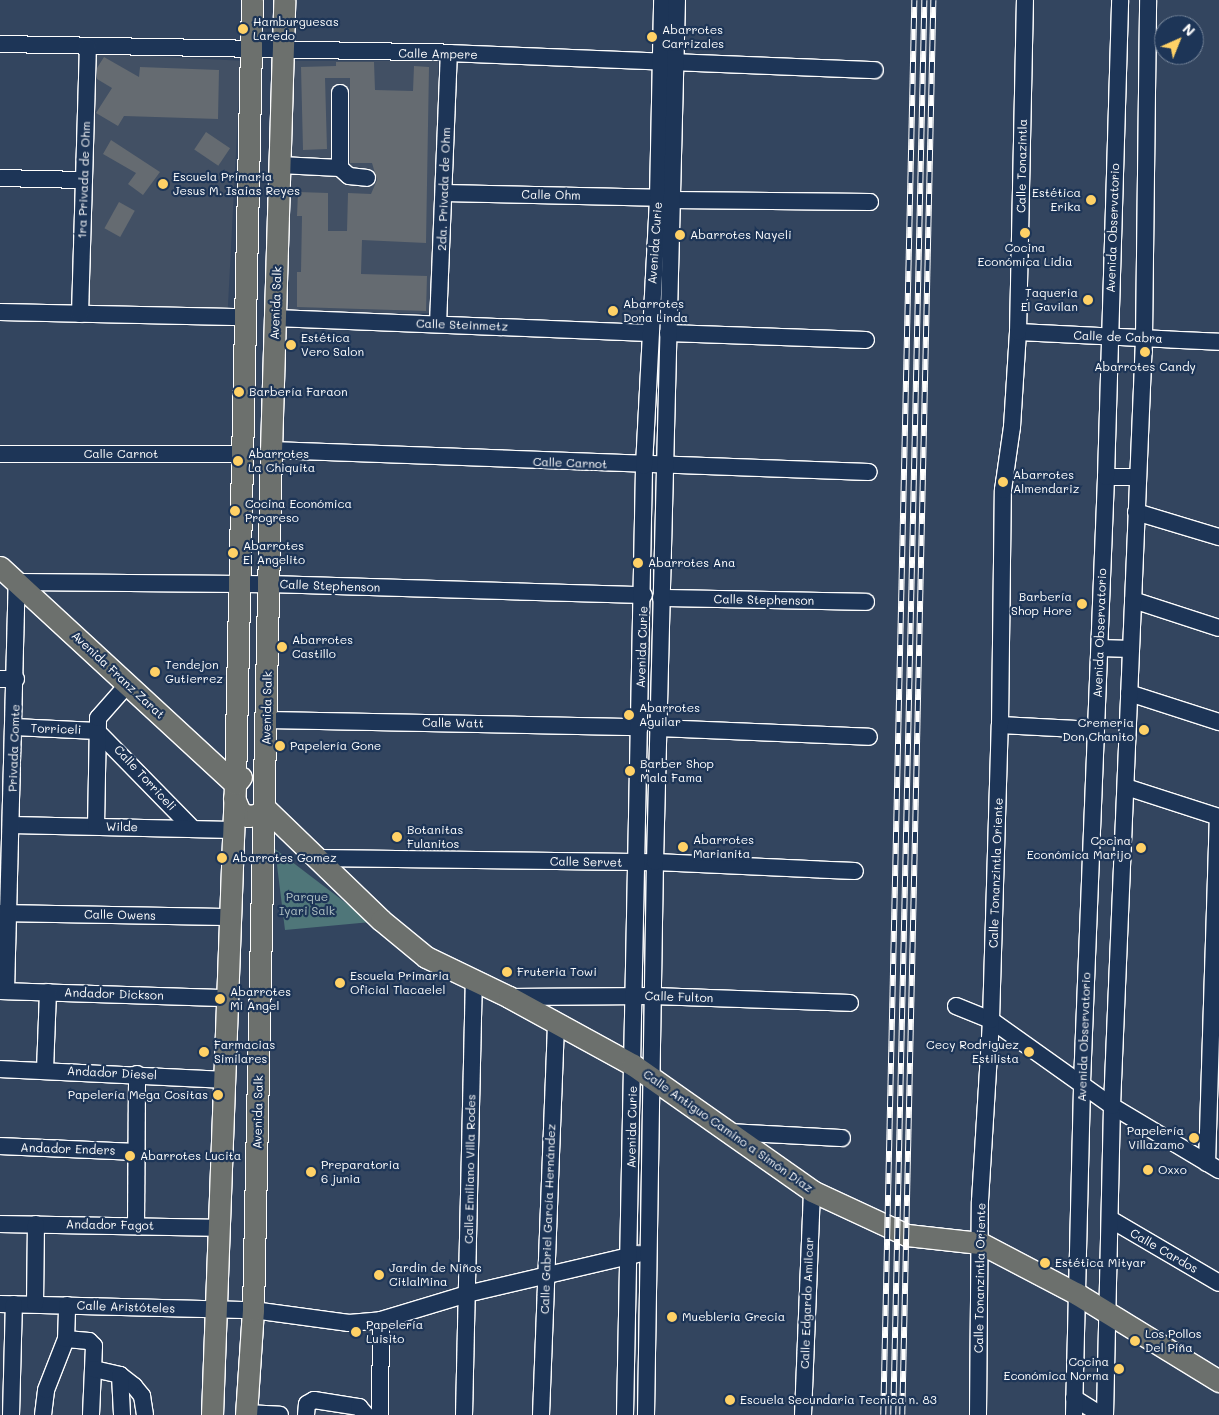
<!DOCTYPE html>
<html>
<head>
<meta charset="utf-8">
<style>
  body { margin:0 }
  #map { position:relative; width:1219px; height:1415px; overflow:hidden; background:#33455f; font-family:Mali,sans-serif }
  div>[style] { position:absolute }
  [style*='--x'] { left:calc(var(--x)*1px); top:calc(var(--y)*1px); width:calc(var(--w)*1px); rotate:calc(var(--a)*1deg) }
  .built>* { inset:0; background:#425064; transform-origin:0 0 }
  .green>* { inset:0; background:#4f7679 }
  .building>* { inset:0; background:#656b71; transform-origin:0 0 }
  .roads { filter:drop-shadow(1px 0 #fff) drop-shadow(-1px 0 #fff) drop-shadow(0 1px #fff) drop-shadow(0 -1px #fff) }
  .minor>* { height:16px; margin:-8px; padding:0 8px; transform-origin:8px; border-radius:8px; background:#1d3557 }
  .major>* { height:21px; margin:-10.5px; padding:0 10.5px; transform-origin:10.5px; border-radius:10.5px; background:#6c706d }
  .rail>* { height:5.5px; margin-top:-2.75px; transform-origin:0; background:repeating-linear-gradient(90deg,#1d3557 0 11px,#fff 0 22px); box-sizing:border-box; border-block:1px solid #fff }
  .dots>* { width:14px; height:14px; translate:-50% -50%; box-sizing:border-box; border:2px solid #1d3557; border-radius:50% }
  span { translate:-50% -50%; white-space:nowrap; text-align:center; line-height:1.15; -webkit-text-stroke:4.5px #1d3557; paint-order:stroke }
  .poi-label { font-size:12px; color:#fff }
  .left { translate:0 -50%; text-align:left }
  .right { translate:-100% -50%; text-align:right }
  .street-label { font-size:12px; color:#fff }
  .park-label { font-size:12px; color:#b0c1c3 }
  .north { position:absolute; left:1154px; top:15px; width:50px; height:50px; box-sizing:border-box; background:#1d3557; border:1px solid #77869a; border-radius:50%; rotate:44deg; font-size:14px; font-weight:700; line-height:20px; text-align:center; color:#fff }
  .north::after { content:''; display:block; margin:auto; width:18px; height:22px; background:#ffd166; clip-path:polygon(50% 0,100% 100%,50% 72%,0 100%) }
</style>
</head>
<body>
<div id="map">
  <div class="built">
    <div style="left:91px;top:53px;width:150px;height:254px;rotate:3deg"></div>
    <div style="left:289px;top:61px;width:149px;height:252px"></div>
  </div>
  <div class="green">
    <div style="clip-path:polygon(275px 849px,371px 922px,285px 930px)"></div>
  </div>
  <div class="building">
    <div style="clip-path:polygon(104px 57px,139px 77px,140px 67px,219px 70px,218px 119px,124px 116px,118px 126px,96px 113px,112px 88px,97px 79px,97px 68px)"></div>
    <div style="clip-path:polygon(336px 62px,374px 62px,375px 90px,413px 91px,414px 66px,429px 67px,426px 243px,362px 240px,361px 274px,427px 276px,426px 311px,297px 307px,297px 272px,301px 272px,302px 216px,297px 216px,298px 192px,328px 193px,328px 231px,347px 231px,348px 193px,371px 194px,377px 180px,372px 163px,350px 163px,350px 78px,325px 78px,327px 149px,303px 150px,301px 67px,336px 66px)"></div>
    <div style="left:206px;top:132px;width:29px;height:21px;rotate:34deg"></div>
    <div style="clip-path:polygon(111px 140px,160px 172px,143px 195px,128px 184px,136px 173px,103px 154px)"></div>
    <div style="left:119px;top:202px;width:18px;height:30px;rotate:29deg"></div>
  </div>
  <div class="roads">
    <div class="minor">
      <div style="--x:0;--y:44;--w:449;--a:1.1"></div>
      <div style="--x:449;--y:53;--w:426;--a:2.3"></div>
      <div style="--x:340;--y:93;--w:75;--a:90"></div>
      <div style="--x:340;--y:168;--w:12;--a:42"></div>
      <div style="--x:349;--y:176;--w:18;--a:6"></div>
      <div style="--x:280;--y:165;--w:60;--a:2.9"></div>
      <div style="--x:0;--y:178;--w:84;--a:1.4"></div>
      <div style="--x:444;--y:193;--w:214;--a:1.3"></div>
      <div style="--x:672;--y:200;--w:198;--a:0.6"></div>
      <div style="--x:0;--y:312;--w:245;--a:1.2"></div>
      <div style="--x:80;--y:314;--w:267;--a:-88.3"></div>
      <div style="--x:275;--y:318;--w:374;--a:2.3"></div>
      <div style="--x:438;--y:324;--w:271;--a:-87.7"></div>
      <div style="--x:1018;--y:332;--w:201;--a:2.8"></div>
      <div style="--x:668;--y:333;--w:198;--a:2"></div>
      <div style="--x:271;--y:450;--w:598;--a:2.11"></div>
      <div style="--x:0;--y:454;--w:242;--a:0"></div>
      <div style="--x:1106;--y:477;--w:32;--a:0"></div>
      <div style="--x:1136;--y:512;--w:87;--a:16.8"></div>
      <div style="--x:661;--y:598;--w:205;--a:1.1"></div>
      <div style="--x:1133;--y:600;--w:90;--a:18"></div>
      <div style="--x:1100;--y:648;--w:31;--a:2"></div>
      <div style="--x:0;--y:679;--w:16;--a:0"></div>
      <div style="--x:1129;--y:693;--w:95;--a:17.9"></div>
      <div style="--x:267;--y:720;--w:373;--a:1.1"></div>
      <div style="--x:1000;--y:725;--w:96;--a:3"></div>
      <div style="--x:14;--y:727;--w:83;--a:2.8"></div>
      <div style="--x:97;--y:731;--w:136;--a:45.6"></div>
      <div style="--x:658;--y:728;--w:211;--a:2.4"></div>
      <div style="--x:1126;--y:787;--w:98;--a:17.9"></div>
      <div style="--x:11;--y:825;--w:222;--a:1.3"></div>
      <div style="--x:96;--y:826;--w:108;--a:-88.9"></div>
      <div style="--x:98;--y:718;--w:45;--a:-48.6"></div>
      <div style="--x:317;--y:858;--w:338;--a:0.7"></div>
      <div style="--x:655;--y:862;--w:200;--a:2.6"></div>
      <div style="--x:0;--y:913;--w:231;--a:1"></div>
      <div style="--x:0;--y:991;--w:229;--a:1.8"></div>
      <div style="--x:6;--y:991;--w:409;--a:-88.5"></div>
      <div style="--x:17;--y:582;--w:252;--a:0.5"></div>
      <div style="--x:269;--y:584;--w:375;--a:1.7"></div>
      <div style="--x:509;--y:997;--w:144;--a:-0.4"></div>
      <div style="--x:653;--y:996;--w:197;--a:2"></div>
      <div style="--x:956;--y:1006;--w:38;--a:22"></div>
      <div style="--x:991;--y:1020;--w:148;--a:35.4"></div>
      <div style="--x:1112;--y:1106;--w:125;--a:30.9"></div>
      <div style="--x:0;--y:1069;--w:224;--a:2.8"></div>
      <div style="--x:45;--y:1070;--w:78;--a:-87.8"></div>
      <div style="--x:727;--y:1132;--w:115;--a:3"></div>
      <div style="--x:0;--y:1146;--w:135;--a:2.5"></div>
      <div style="--x:1207;--y:1163;--w:346;--a:-88.2"></div>
      <div style="--x:1110;--y:1219;--w:126;--a:30.4"></div>
      <div style="--x:0;--y:1224;--w:219;--a:1"></div>
      <div style="--x:136;--y:1225;--w:151;--a:-89.6"></div>
      <div style="--x:0;--y:1304;--w:253;--a:1.4"></div>
      <div style="--x:253;--y:1310;--w:97;--a:7.7"></div>
      <div style="--x:349;--y:1323;--w:32;--a:-5"></div>
      <div style="--x:381;--y:1320;--w:90;--a:-16.8"></div>
      <div style="--x:467;--y:1294;--w:176;--a:-13.2"></div>
      <div style="--x:35;--y:1304;--w:80;--a:-89.3"></div>
      <div style="--x:66;--y:1339;--w:23;--a:5"></div>
      <div style="--x:89;--y:1341;--w:7;--a:45"></div>
      <div style="--x:94;--y:1346;--w:69;--a:92.5"></div>
      <div style="--x:94;--y:1369;--w:27;--a:13"></div>
      <div style="--x:120;--y:1375;--w:18;--a:38"></div>
      <div style="--x:134;--y:1386;--w:13;--a:51"></div>
      <div style="--x:142;--y:1396;--w:19;--a:81"></div>
      <div style="--x:120;--y:1375;--w:40;--a:87.1"></div>
      <div style="--x:1074;--y:1398;--w:32;--a:32"></div>
      <div style="--x:246;--y:1413;--w:34;--a:3"></div>
      <div style="--x:11;--y:1415;--w:111;--a:-88.5"></div>
      <div style="--x:43;--y:1415;--w:25;--a:-83"></div>
      <div style="--x:46;--y:1390;--w:55;--a:-68.6"></div>
      <div style="--x:66;--y:1339;--w:34;--a:-88"></div>
      <div style="--x:306;--y:1415;--w:11;--a:-85"></div>
      <div style="--x:307;--y:1404;--w:8;--a:-30"></div>
      <div style="--x:314;--y:1400;--w:46;--a:8.8"></div>
      <div style="--x:359;--y:1407;--w:11;--a:49"></div>
      <div style="--x:380;--y:1415;--w:95;--a:-89.4"></div>
      <div style="--x:464;--y:1415;--w:433;--a:-88.7"></div>
      <div style="--x:541;--y:1415;--w:392;--a:-87.8"></div>
      <div style="--x:625;--y:1415;--w:949;--a:-88.85"></div>
      <div style="--x:644;--y:466;--w:268;--a:-87"></div>
      <div style="--x:658;--y:198;--w:198;--a:-88.8"></div>
      <div style="--x:646;--y:1415;--w:553;--a:-89.07"></div>
      <div style="--x:655;--y:862;--w:862;--a:-88.54"></div>
      <div style="--x:803;--y:1415;--w:224;--a:-87.7"></div>
      <div style="--x:978;--y:1415;--w:214;--a:-89.5"></div>
      <div style="--x:980;--y:1201;--w:181;--a:-86.5"></div>
      <div style="--x:991;--y:1020;--w:295;--a:-88.3"></div>
      <div style="--x:1000;--y:725;--w:235;--a:-89.3"></div>
      <div style="--x:1003;--y:490;--w:64;--a:-81.9"></div>
      <div style="--x:1012;--y:427;--w:95;--a:-86.4"></div>
      <div style="--x:1018;--y:332;--w:332;--a:-88.8"></div>
      <div style="--x:1074;--y:1415;--w:332;--a:-88.6"></div>
      <div style="--x:1082;--y:1083;--w:606;--a:-87.73"></div>
      <div style="--x:1106;--y:477;--w:477;--a:-88.3"></div>
      <div style="--x:1105;--y:1415;--w:309;--a:-88.7"></div>
      <div style="--x:1112;--y:1106;--w:769;--a:-87.61"></div>
      <div style="--x:1144;--y:338;--w:338;--a:-89.3"></div>
    </div>
    <div class="major">
      <div style="--x:0;--y:567;--w:320;--a:42.7"></div>
      <div style="--x:235;--y:784;--w:9;--a:-49"></div>
      <div style="--x:234;--y:798;--w:15;--a:67"></div>
      <div style="--x:240;--y:812;--w:9;--a:27"></div>
      <div style="--x:248;--y:816;--w:9;--a:-6"></div>
      <div style="--x:257;--y:815;--w:11;--a:-41"></div>
      <div style="--x:265;--y:808;--w:161;--a:44"></div>
      <div style="--x:381;--y:920;--w:58;--a:39.4"></div>
      <div style="--x:426;--y:957;--w:92;--a:25.7"></div>
      <div style="--x:509;--y:997;--w:141;--a:28.7"></div>
      <div style="--x:633;--y:1065;--w:219;--a:35.1"></div>
      <div style="--x:812;--y:1191;--w:105;--a:24.9"></div>
      <div style="--x:907;--y:1235;--w:73;--a:6.3"></div>
      <div style="--x:980;--y:1243;--w:110;--a:27.7"></div>
      <div style="--x:1077;--y:1294;--w:167;--a:31.5"></div>
      <div style="--x:212;--y:1415;--w:631;--a:-87.91"></div>
      <div style="--x:235;--y:784;--w:784;--a:-88.76"></div>
      <div style="--x:246;--y:1415;--w:105;--a:-86.2"></div>
      <div style="--x:253;--y:1310;--w:860;--a:-88.8"></div>
      <div style="--x:271;--y:450;--w:450;--a:-88.3"></div>
    </div>
  </div>
  <div class="rail">
    <div style="--x:883;--y:1415;--w:1415;--a:-88.74"></div>
    <div style="--x:893;--y:1415;--w:1415;--a:-88.74"></div>
    <div style="--x:902;--y:1415;--w:1415;--a:-88.74"></div>
  </div>
  <div class="dots">
    <div style="left:243px;top:29px;background:#ffd166"></div>
    <div style="left:652px;top:37px;background:#ffd166"></div>
    <div style="left:163px;top:184px;background:#ffd166"></div>
    <div style="left:1091px;top:200px;background:#ffd166"></div>
    <div style="left:1025px;top:233px;background:#ffd166"></div>
    <div style="left:680px;top:235px;background:#ffd166"></div>
    <div style="left:1088px;top:300px;background:#ffd166"></div>
    <div style="left:613px;top:311px;background:#ffd166"></div>
    <div style="left:291px;top:345px;background:#ffd166"></div>
    <div style="left:1145px;top:352px;background:#ffd166"></div>
    <div style="left:239px;top:392px;background:#ffd166"></div>
    <div style="left:238px;top:461px;background:#ffd166"></div>
    <div style="left:1003px;top:482px;background:#ffd166"></div>
    <div style="left:235px;top:511px;background:#ffd166"></div>
    <div style="left:233px;top:553px;background:#ffd166"></div>
    <div style="left:638px;top:563px;background:#ffd166"></div>
    <div style="left:1082px;top:604px;background:#ffd166"></div>
    <div style="left:282px;top:647px;background:#ffd166"></div>
    <div style="left:155px;top:672px;background:#ffd166"></div>
    <div style="left:629px;top:715px;background:#ffd166"></div>
    <div style="left:1144px;top:730px;background:#ffd166"></div>
    <div style="left:280px;top:746px;background:#ffd166"></div>
    <div style="left:630px;top:771px;background:#ffd166"></div>
    <div style="left:397px;top:837px;background:#ffd166"></div>
    <div style="left:683px;top:847px;background:#ffd166"></div>
    <div style="left:1141px;top:848px;background:#ffd166"></div>
    <div style="left:222px;top:858px;background:#ffd166"></div>
    <div style="left:507px;top:972px;background:#ffd166"></div>
    <div style="left:340px;top:983px;background:#ffd166"></div>
    <div style="left:220px;top:999px;background:#ffd166"></div>
    <div style="left:204px;top:1052px;background:#ffd166"></div>
    <div style="left:1029px;top:1052px;background:#ffd166"></div>
    <div style="left:218px;top:1095px;background:#ffd166"></div>
    <div style="left:1194px;top:1138px;background:#ffd166"></div>
    <div style="left:130px;top:1156px;background:#ffd166"></div>
    <div style="left:1148px;top:1170px;background:#ffd166"></div>
    <div style="left:311px;top:1172px;background:#ffd166"></div>
    <div style="left:1045px;top:1263px;background:#ffd166"></div>
    <div style="left:379px;top:1275px;background:#ffd166"></div>
    <div style="left:672px;top:1317px;background:#ffd166"></div>
    <div style="left:356px;top:1332px;background:#ffd166"></div>
    <div style="left:1135px;top:1341px;background:#ffd166"></div>
    <div style="left:1119px;top:1369px;background:#ffd166"></div>
    <div style="left:730px;top:1400px;background:#ffd166"></div>
  </div>
  <div class="poi-label">
    <span class="left" style="left:253px;top:29px">Hamburguesas<br>Laredo</span>
    <span class="left" style="left:662px;top:37px">Abarrotes<br>Carrizales</span>
    <span class="left" style="left:173px;top:184px">Escuela Primaria<br>Jesus M. Isaias Reyes</span>
    <span class="right" style="left:1081px;top:200px">Estética<br>Erika</span>
    <span class="left" style="left:690px;top:235px">Abarrotes Nayeli</span>
    <span style="left:1025px;top:255px">Cocina<br>Económica Lidia</span>
    <span class="right" style="left:1078px;top:300px">Taqueria<br>El Gavilan</span>
    <span class="left" style="left:623px;top:311px">Abarrotes<br>Dona Linda</span>
    <span class="left" style="left:301px;top:345px">Estética<br>Vero Salon</span>
    <span style="left:1145px;top:367px">Abarrotes Candy</span>
    <span class="left" style="left:249px;top:392px">Barbería Faraon</span>
    <span class="left" style="left:248px;top:461px">Abarrotes<br>La Chiquita</span>
    <span class="left" style="left:1013px;top:482px">Abarrotes<br>Almendariz</span>
    <span class="left" style="left:245px;top:511px">Cocina Económica<br>Progreso</span>
    <span class="left" style="left:243px;top:553px">Abarrotes<br>El Angelito</span>
    <span class="left" style="left:648px;top:563px">Abarrotes Ana</span>
    <span class="right" style="left:1072px;top:604px">Barbería<br>Shop Hore</span>
    <span class="left" style="left:292px;top:647px">Abarrotes<br>Castillo</span>
    <span class="left" style="left:165px;top:672px">Tendejon<br>Gutierrez</span>
    <span class="left" style="left:639px;top:715px">Abarrotes<br>Aguilar</span>
    <span class="right" style="left:1134px;top:730px">Cremeria<br>Don Chanito</span>
    <span class="left" style="left:290px;top:746px">Papelería Gone</span>
    <span class="left" style="left:640px;top:771px">Barber Shop<br>Mala Fama</span>
    <span class="left" style="left:407px;top:837px">Botanitas<br>Fulanitos</span>
    <span class="left" style="left:693px;top:847px">Abarrotes<br>Marianita</span>
    <span class="right" style="left:1131px;top:848px">Cocina<br>Económica Marijo</span>
    <span class="left" style="left:232px;top:858px">Abarrotes Gomez</span>
    <span class="left" style="left:517px;top:972px">Fruteria Towi</span>
    <span class="left" style="left:350px;top:983px">Escuela Primaria<br>Oficial Tlacaelel</span>
    <span class="left" style="left:230px;top:999px">Abarrotes<br>Mi Angel</span>
    <span class="left" style="left:214px;top:1052px">Farmacias<br>Similares</span>
    <span class="right" style="left:1019px;top:1052px">Cecy Rodriguez<br>Estilista</span>
    <span class="right" style="left:208px;top:1095px">Papelería Mega Cositas</span>
    <span class="right" style="left:1184px;top:1138px">Papelería<br>Villazamo</span>
    <span class="left" style="left:140px;top:1156px">Abarrotes Lucita</span>
    <span class="left" style="left:321px;top:1172px">Preparatoria<br>6 junia</span>
    <span class="left" style="left:1158px;top:1170px">Oxxo</span>
    <span class="left" style="left:1055px;top:1263px">Estética Mityar</span>
    <span class="left" style="left:389px;top:1275px">Jardin de Niños<br>CitlalMina</span>
    <span class="left" style="left:682px;top:1317px">Muebleria Grecia</span>
    <span class="left" style="left:366px;top:1332px">Papelería<br>Luisito</span>
    <span class="left" style="left:1145px;top:1341px">Los Pollos<br>Del Piña</span>
    <span class="right" style="left:1109px;top:1369px">Cocina<br>Económica Norma</span>
    <span class="left" style="left:740px;top:1400px">Escuela Secundaria Tecnica n. 83</span>
  </div>
  <div class="street-label">
    <span style="left:438px;top:54px;rotate:1deg">Calle Ampere</span>
    <span style="left:1022px;top:166px;rotate:-89deg">Calle Tonazintla</span>
    <span style="left:84px;top:180px;rotate:-88deg">1ra Privada de Ohm</span>
    <span style="left:444px;top:189px;rotate:-88deg">2da. Privada de Ohm</span>
    <span style="left:551px;top:195px;rotate:1deg">Calle Ohm</span>
    <span style="left:1113px;top:228px;rotate:-88deg">Avenida Observatorio</span>
    <span style="left:655px;top:243px;rotate:-86deg">Avenida Curie</span>
    <span style="left:276px;top:303px;rotate:-88deg">Avenida Salk</span>
    <span style="left:462px;top:325px;rotate:2deg">Calle Steinmetz</span>
    <span style="left:1118px;top:337px;rotate:2deg">Calle de Cabra</span>
    <span style="left:121px;top:454px">Calle Carnot</span>
    <span style="left:570px;top:463px;rotate:2deg">Calle Carnot</span>
    <span style="left:330px;top:586px;rotate:2deg">Calle Stephenson</span>
    <span style="left:764px;top:600px;rotate:1deg">Calle Stephenson</span>
    <span style="left:1100px;top:633px;rotate:-88deg">Avenida Observatorio</span>
    <span style="left:642px;top:647px;rotate:-88deg">Avenida Curie</span>
    <span style="left:118px;top:675px;rotate:43deg">Avenida Franz Zarat</span>
    <span style="left:267px;top:708px;rotate:-89deg">Avenida Salk</span>
    <span style="left:453px;top:723px;rotate:1deg">Calle Watt</span>
    <span style="left:56px;top:729px;rotate:2deg">Torriceli</span>
    <span style="left:14px;top:748px;rotate:-88deg">Privada Comte</span>
    <span style="left:145px;top:778px;rotate:47deg">Calle Torriceli</span>
    <span style="left:122px;top:827px;rotate:1deg">Wilde</span>
    <span style="left:586px;top:862px;rotate:1deg">Calle Servet</span>
    <span style="left:996px;top:873px;rotate:-88deg">Calle Tonanzintla Oriente</span>
    <span style="left:120px;top:915px;rotate:1deg">Calle Owens</span>
    <span style="left:114px;top:994px;rotate:2deg">Andador Dickson</span>
    <span style="left:679px;top:997px;rotate:2deg">Calle Fulton</span>
    <span style="left:1084px;top:1037px;rotate:-88deg">Avenida Observatorio</span>
    <span style="left:112px;top:1073px;rotate:3deg">Andador Diesel</span>
    <span style="left:258px;top:1112px;rotate:-89deg">Avenida Salk</span>
    <span style="left:632px;top:1127px;rotate:-89deg">Avenida Curie</span>
    <span style="left:728px;top:1131px;rotate:35deg">Calle Antiguo Camino a Simón Díaz</span>
    <span style="left:68px;top:1149px;rotate:2deg">Andador Enders</span>
    <span style="left:470px;top:1169px;rotate:-89deg">Calle Emiliano Villa Rodes</span>
    <span style="left:548px;top:1219px;rotate:-88deg">Calle Gabriel García Hernández</span>
    <span style="left:110px;top:1225px;rotate:1deg">Andador Fagot</span>
    <span style="left:1164px;top:1251px;rotate:30deg">Calle Cardos</span>
    <span style="left:980px;top:1278px;rotate:-89deg">Calle Tonanzintla Oriente</span>
    <span style="left:807px;top:1303px;rotate:-88deg">Calle Edgardo Amilcar</span>
    <span style="left:126px;top:1307px;rotate:2deg">Calle Aristóteles</span>
  </div>
  <div class="park-label">
    <span style="left:307px;top:904px">Parque<br>Iyari Salk</span>
  </div>
  <div class="north">N</div>
</div>
</body>
</html>
